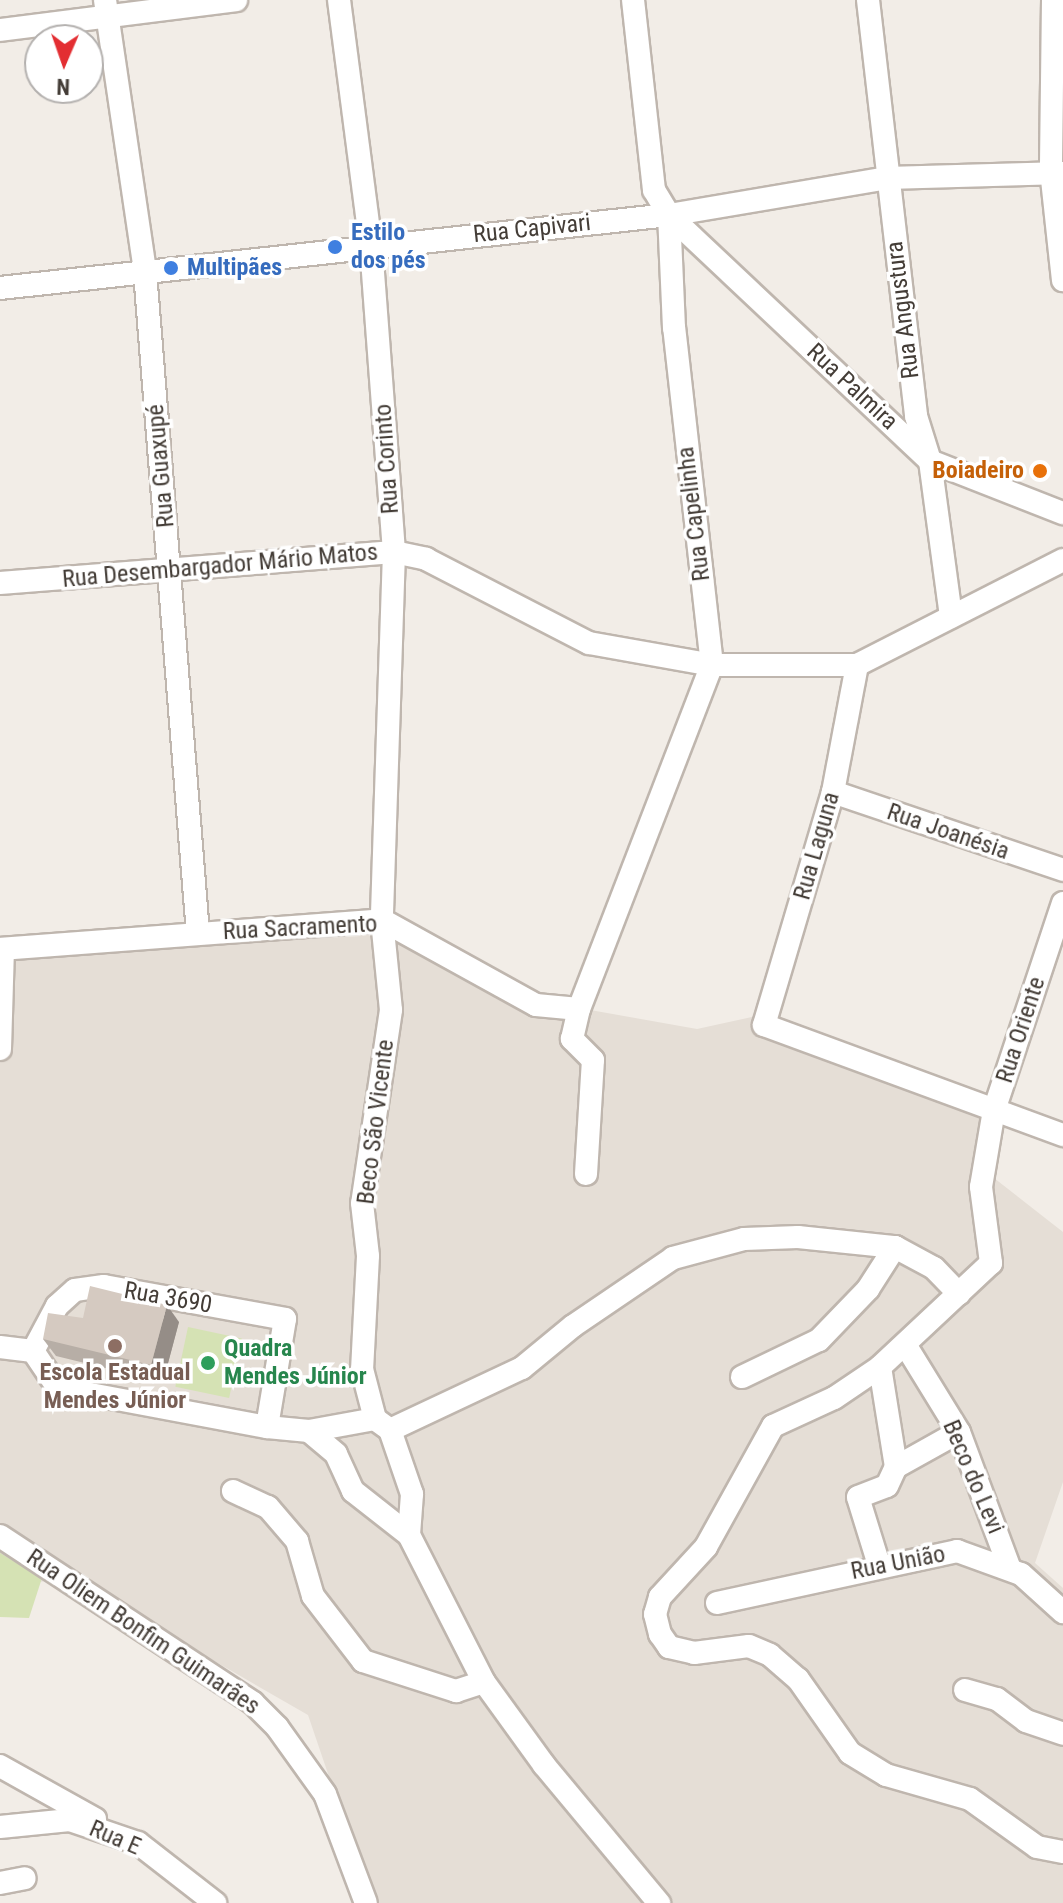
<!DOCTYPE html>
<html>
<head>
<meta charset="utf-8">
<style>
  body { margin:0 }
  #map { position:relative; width:1063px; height:1903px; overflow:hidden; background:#f2ede7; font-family:"Roboto Condensed",sans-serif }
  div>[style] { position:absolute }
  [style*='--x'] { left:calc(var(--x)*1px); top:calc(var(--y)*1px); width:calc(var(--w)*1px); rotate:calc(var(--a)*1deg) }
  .residential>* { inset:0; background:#e5ded6 }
  .green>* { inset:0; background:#d5e2b4; transform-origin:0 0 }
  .roads { filter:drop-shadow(2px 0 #bfb6ae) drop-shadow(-2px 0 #bfb6ae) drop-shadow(0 2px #bfb6ae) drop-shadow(0 -2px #bfb6ae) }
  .minor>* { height:22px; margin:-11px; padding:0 11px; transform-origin:11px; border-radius:11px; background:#fff }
  .wall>* { inset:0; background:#b7aea6 }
  .shaded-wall>* { inset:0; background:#958d87 }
  .building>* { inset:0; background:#d5cac1 }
  .dots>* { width:22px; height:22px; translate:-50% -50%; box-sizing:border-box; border:4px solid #fff; border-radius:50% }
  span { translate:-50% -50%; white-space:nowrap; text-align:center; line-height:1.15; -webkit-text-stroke:7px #fff; paint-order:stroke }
  .street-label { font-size:24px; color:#443d37 }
  .shop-label { font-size:24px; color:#366cbe; font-weight:700 }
  .left { translate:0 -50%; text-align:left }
  .food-label { font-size:24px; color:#c56008; font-weight:700 }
  .right { translate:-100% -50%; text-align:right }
  .leisure-label { font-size:24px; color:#27864d; font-weight:700 }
  .education-label { font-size:24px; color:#785e54; font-weight:700 }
  .north { position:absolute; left:24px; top:24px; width:80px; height:80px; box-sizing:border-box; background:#fff; border:2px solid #b4b1af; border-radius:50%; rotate:182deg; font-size:22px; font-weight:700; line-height:32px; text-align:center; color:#443d37 }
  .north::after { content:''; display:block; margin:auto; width:28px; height:36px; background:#e32e32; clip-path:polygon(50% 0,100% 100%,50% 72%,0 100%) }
</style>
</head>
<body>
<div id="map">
  <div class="residential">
    <div style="clip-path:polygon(393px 911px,534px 1000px,697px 1029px,761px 1015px,1003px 1104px,985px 1171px,1063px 1232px,1063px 1482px,1035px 1563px,1063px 1588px,1063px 1903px,372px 1903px,308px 1715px,70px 1578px,0 1587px,0 941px)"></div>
  </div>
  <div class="green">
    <div style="left:188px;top:1327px;width:55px;height:61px;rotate:12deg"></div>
    <div style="clip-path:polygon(0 1553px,42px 1578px,29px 1618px,0 1617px)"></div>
  </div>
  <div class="roads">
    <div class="minor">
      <div style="--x:105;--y:0;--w:275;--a:81.6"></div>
      <div style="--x:145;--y:272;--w:663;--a:85.42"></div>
      <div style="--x:339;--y:0;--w:248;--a:82.6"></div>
      <div style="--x:371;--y:246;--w:307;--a:85.7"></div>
      <div style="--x:394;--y:552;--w:368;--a:91.9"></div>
      <div style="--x:382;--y:920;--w:90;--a:84.3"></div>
      <div style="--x:391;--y:1010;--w:195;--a:98.5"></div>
      <div style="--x:362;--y:1203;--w:53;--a:83.5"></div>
      <div style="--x:368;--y:1256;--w:113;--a:93"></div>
      <div style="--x:362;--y:1369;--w:52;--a:75.4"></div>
      <div style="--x:868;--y:0;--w:419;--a:83.4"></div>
      <div style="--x:916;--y:416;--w:47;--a:72.7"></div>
      <div style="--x:930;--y:461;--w:157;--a:82.3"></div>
      <div style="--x:1053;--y:0;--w:170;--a:90.7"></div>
      <div style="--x:1051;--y:170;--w:111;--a:83.8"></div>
      <div style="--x:0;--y:30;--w:238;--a:-7.2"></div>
      <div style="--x:669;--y:215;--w:359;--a:43.3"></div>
      <div style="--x:930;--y:461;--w:143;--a:21.4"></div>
      <div style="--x:0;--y:288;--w:673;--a:-6.23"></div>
      <div style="--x:669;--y:215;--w:221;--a:-9.6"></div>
      <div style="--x:887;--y:178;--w:176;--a:-1.6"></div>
      <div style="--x:0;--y:583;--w:395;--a:-4.5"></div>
      <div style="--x:394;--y:552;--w:33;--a:12"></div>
      <div style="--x:426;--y:559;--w:183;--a:27.3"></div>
      <div style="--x:589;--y:643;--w:125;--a:10.1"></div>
      <div style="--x:712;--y:665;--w:145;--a:0"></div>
      <div style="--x:857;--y:665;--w:231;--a:-27"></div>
      <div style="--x:857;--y:665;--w:129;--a:100.7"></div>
      <div style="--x:833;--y:792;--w:243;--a:106.5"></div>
      <div style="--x:764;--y:1025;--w:319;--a:20.2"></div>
      <div style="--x:833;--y:792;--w:243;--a:18.7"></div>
      <div style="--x:1063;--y:903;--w:218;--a:108.4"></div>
      <div style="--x:994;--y:1110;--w:78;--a:99.6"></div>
      <div style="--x:981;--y:1187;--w:77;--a:82.5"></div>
      <div style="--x:991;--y:1263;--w:152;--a:136.9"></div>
      <div style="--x:880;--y:1367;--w:55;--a:146"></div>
      <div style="--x:834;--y:1398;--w:67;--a:155.3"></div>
      <div style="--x:773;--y:1426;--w:138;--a:119"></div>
      <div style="--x:706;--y:1547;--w:68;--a:132.6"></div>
      <div style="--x:660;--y:1597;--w:18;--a:106"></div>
      <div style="--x:655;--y:1614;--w:21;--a:76"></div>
      <div style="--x:660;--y:1634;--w:16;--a:55"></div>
      <div style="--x:669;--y:1647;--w:26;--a:13"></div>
      <div style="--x:694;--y:1653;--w:55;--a:-7.3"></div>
      <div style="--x:749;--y:1646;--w:23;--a:23"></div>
      <div style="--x:770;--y:1655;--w:37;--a:41"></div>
      <div style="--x:798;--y:1679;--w:90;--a:54.9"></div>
      <div style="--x:850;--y:1753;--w:42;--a:31.4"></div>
      <div style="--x:886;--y:1775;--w:87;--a:15.9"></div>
      <div style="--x:970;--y:1799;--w:82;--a:35.6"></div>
      <div style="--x:1037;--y:1847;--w:26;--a:11"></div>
      <div style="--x:0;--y:949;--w:383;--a:-4.3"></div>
      <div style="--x:382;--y:920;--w:176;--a:28.9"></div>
      <div style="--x:536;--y:1005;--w:43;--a:5.3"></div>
      <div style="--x:0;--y:1049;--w:100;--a:-88.3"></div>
      <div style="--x:586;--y:1174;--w:114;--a:-86.5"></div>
      <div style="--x:593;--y:1060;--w:30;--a:-135"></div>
      <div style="--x:572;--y:1039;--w:31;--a:-77"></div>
      <div style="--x:579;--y:1009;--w:369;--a:-68.9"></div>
      <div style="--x:712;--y:665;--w:339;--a:-96.4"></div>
      <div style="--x:674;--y:328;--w:113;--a:-92.5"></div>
      <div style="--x:669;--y:215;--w:29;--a:-121"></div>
      <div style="--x:654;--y:190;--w:191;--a:-96.3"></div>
      <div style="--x:906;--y:1346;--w:101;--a:58.4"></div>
      <div style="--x:959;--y:1432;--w:146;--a:69.6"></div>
      <div style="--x:0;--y:1347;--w:33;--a:7"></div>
      <div style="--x:33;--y:1351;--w:45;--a:56"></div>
      <div style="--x:58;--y:1388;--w:213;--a:10.6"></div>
      <div style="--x:267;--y:1427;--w:42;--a:5.4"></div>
      <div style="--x:309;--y:1431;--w:67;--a:-10.3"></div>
      <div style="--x:375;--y:1419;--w:19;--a:36"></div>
      <div style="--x:390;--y:1430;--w:68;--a:71"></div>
      <div style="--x:412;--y:1494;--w:41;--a:94.2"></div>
      <div style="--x:409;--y:1535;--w:165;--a:63"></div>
      <div style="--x:484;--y:1682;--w:102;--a:54.1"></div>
      <div style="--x:544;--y:1765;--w:180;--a:50.2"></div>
      <div style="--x:33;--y:1351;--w:51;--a:-61.9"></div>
      <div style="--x:57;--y:1306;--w:24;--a:-42"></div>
      <div style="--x:75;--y:1290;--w:29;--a:-8"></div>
      <div style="--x:104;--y:1286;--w:184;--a:10.3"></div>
      <div style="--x:285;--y:1319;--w:109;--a:99.5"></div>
      <div style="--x:880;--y:1367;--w:101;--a:80.9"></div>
      <div style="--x:742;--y:1377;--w:85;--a:-25.7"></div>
      <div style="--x:819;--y:1340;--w:71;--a:-46.1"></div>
      <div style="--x:868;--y:1289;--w:50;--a:-57.3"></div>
      <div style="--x:390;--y:1430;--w:146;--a:-25.2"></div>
      <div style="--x:522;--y:1368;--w:66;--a:-39.5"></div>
      <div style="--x:573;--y:1326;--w:121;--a:-34.2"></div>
      <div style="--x:673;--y:1258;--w:73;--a:-15"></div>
      <div style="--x:744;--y:1239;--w:54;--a:-2.1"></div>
      <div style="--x:798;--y:1237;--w:98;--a:5.9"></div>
      <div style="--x:895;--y:1247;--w:44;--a:28.3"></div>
      <div style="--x:934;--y:1268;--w:36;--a:46"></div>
      <div style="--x:309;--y:1431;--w:35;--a:40"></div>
      <div style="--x:336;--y:1454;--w:41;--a:65.3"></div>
      <div style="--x:353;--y:1491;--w:71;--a:38.2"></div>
      <div style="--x:233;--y:1491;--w:38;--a:25"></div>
      <div style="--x:268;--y:1507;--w:45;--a:49.5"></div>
      <div style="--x:297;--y:1541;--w:57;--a:73.8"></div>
      <div style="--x:313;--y:1596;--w:82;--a:52.4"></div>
      <div style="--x:363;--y:1661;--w:98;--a:17.9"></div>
      <div style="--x:456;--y:1691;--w:29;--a:-18"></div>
      <div style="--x:0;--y:1536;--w:303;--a:33.4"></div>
      <div style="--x:253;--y:1703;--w:34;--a:45"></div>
      <div style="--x:277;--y:1727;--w:82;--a:54.4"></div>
      <div style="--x:325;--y:1794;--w:116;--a:69.4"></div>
      <div style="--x:879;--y:1565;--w:71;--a:-107.2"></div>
      <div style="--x:858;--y:1497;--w:31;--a:-21"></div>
      <div style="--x:887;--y:1486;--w:21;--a:-65"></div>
      <div style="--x:896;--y:1467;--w:72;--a:-29.1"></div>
      <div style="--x:717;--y:1603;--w:246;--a:-12.2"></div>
      <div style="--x:957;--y:1551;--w:68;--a:19.8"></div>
      <div style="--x:1021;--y:1574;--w:57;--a:42.1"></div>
      <div style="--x:965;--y:1690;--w:33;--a:16"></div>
      <div style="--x:997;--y:1699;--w:36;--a:37"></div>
      <div style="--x:1026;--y:1721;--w:39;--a:19"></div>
      <div style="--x:0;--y:1766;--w:109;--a:29.2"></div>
      <div style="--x:0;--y:1827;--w:70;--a:-5.7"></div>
      <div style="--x:70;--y:1820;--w:72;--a:18.7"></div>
      <div style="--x:138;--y:1843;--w:98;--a:37.9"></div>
      <div style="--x:0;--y:1883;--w:25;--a:-11"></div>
    </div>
  </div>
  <div class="wall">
    <div style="clip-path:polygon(83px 1318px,179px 1322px,163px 1382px,56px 1356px,43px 1339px)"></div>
  </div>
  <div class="shaded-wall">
    <div style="clip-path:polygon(167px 1305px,179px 1322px,163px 1382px,151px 1365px)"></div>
  </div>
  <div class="building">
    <div style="clip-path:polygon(90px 1286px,167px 1305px,151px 1365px,43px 1339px,48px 1313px,83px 1318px)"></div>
  </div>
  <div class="dots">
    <div style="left:335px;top:247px;background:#3f7fe0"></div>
    <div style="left:171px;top:268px;background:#3f7fe0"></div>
    <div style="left:1040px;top:471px;background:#e8710a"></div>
    <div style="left:115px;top:1346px;background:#8d6e63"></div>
    <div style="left:208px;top:1363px;background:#2e9e5b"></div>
  </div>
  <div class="street-label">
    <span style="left:532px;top:229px;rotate:-6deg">Rua Capivari</span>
    <span style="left:903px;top:310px;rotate:-97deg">Rua Angustura</span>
    <span style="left:852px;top:387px;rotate:43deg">Rua Palmira</span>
    <span style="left:387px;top:459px;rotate:-94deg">Rua Corinto</span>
    <span style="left:161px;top:466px;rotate:-95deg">Rua Guaxupé</span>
    <span style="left:694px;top:514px;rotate:-97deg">Rua Capelinha</span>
    <span style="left:220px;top:566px;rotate:-5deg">Rua Desembargador Mário Matos</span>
    <span style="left:948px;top:832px;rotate:19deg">Rua Joanésia</span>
    <span style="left:817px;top:846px;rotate:-74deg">Rua Laguna</span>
    <span style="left:300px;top:928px;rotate:-3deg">Rua Sacramento</span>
    <span style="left:1021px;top:1030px;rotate:-72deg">Rua Oriente</span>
    <span style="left:376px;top:1122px;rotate:-83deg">Beco São Vicente</span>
    <span style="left:168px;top:1298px;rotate:10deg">Rua 3690</span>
    <span style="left:973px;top:1477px;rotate:67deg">Beco do Levi</span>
    <span style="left:898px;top:1563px;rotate:-11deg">Rua União</span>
    <span style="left:143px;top:1632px;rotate:34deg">Rua Oliem Bonfim Guimarães</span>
    <span style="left:115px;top:1838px;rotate:23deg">Rua E</span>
  </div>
  <div class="shop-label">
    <span class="left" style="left:351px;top:247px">Estilo<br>dos pés</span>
    <span class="left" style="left:187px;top:268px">Multipães</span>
  </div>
  <div class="food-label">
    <span class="right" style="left:1024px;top:471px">Boiadeiro</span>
  </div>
  <div class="leisure-label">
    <span class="left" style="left:224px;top:1363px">Quadra<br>Mendes Júnior</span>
  </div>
  <div class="education-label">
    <span style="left:115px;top:1387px">Escola Estadual<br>Mendes Júnior</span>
  </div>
  <div class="north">N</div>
</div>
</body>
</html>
